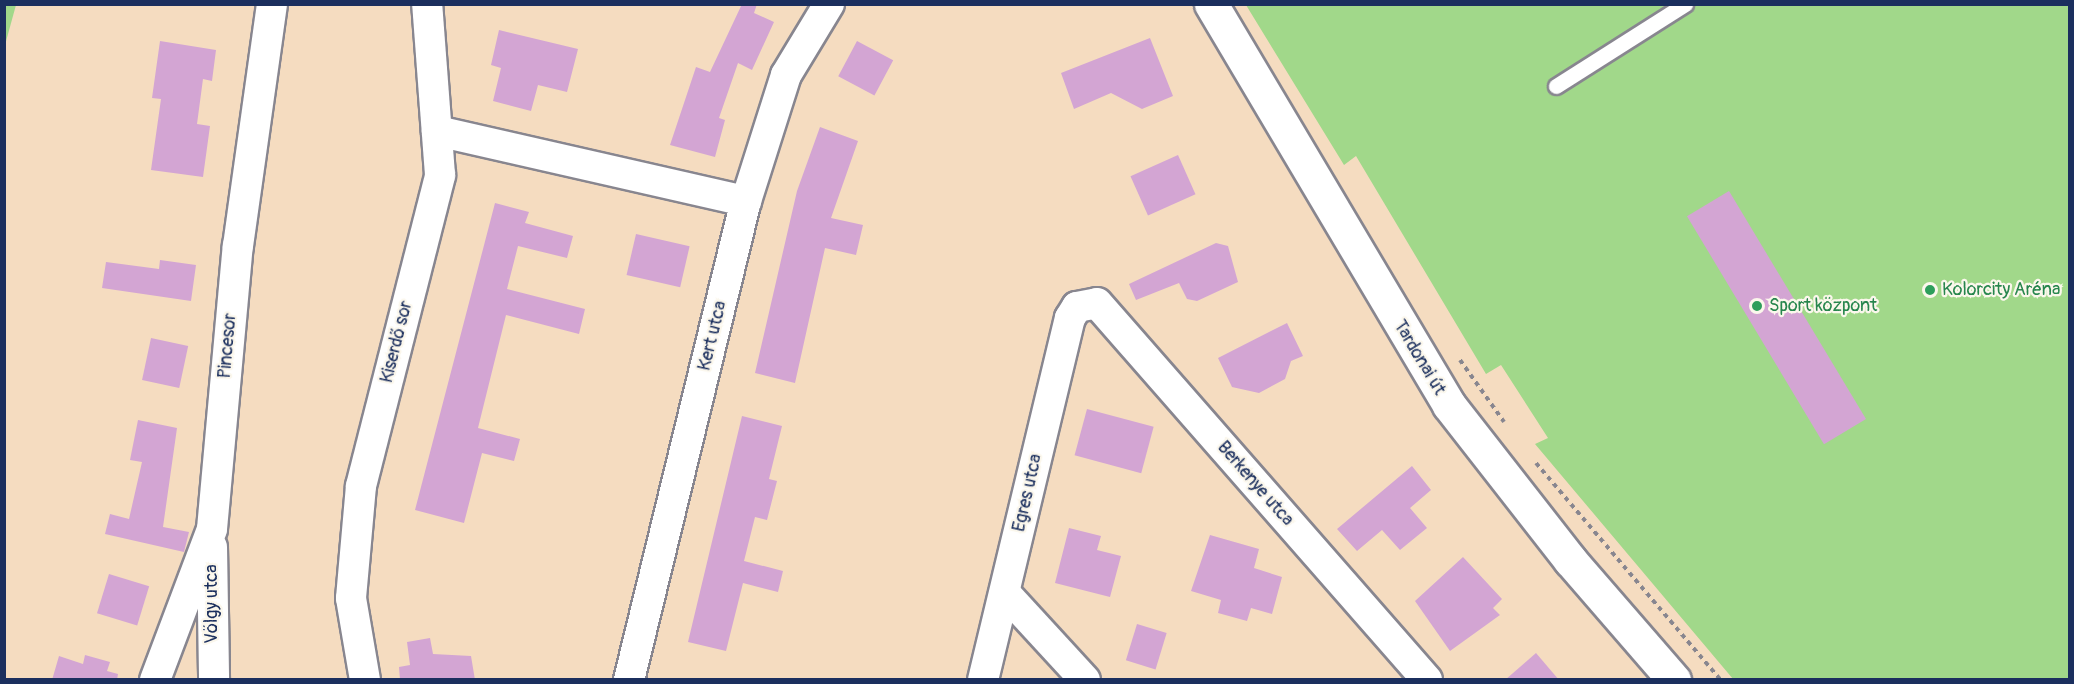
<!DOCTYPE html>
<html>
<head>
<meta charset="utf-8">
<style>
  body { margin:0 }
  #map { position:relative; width:2074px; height:684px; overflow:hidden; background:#f5dcc0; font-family:Pangolin,sans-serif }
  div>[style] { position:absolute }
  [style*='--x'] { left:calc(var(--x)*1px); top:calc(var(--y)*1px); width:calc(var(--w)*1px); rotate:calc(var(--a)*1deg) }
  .green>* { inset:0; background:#a1d88a }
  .building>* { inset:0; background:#d3a5d3; transform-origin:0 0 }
  .path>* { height:4px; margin-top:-2px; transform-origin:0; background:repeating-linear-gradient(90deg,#88868f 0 4.5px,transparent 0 9px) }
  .roads { filter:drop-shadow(2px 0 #88868f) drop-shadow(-2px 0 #88868f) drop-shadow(0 2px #88868f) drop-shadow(0 -2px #88868f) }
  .service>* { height:15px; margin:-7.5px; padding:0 7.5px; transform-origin:7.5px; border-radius:7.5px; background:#fff }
  .minor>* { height:30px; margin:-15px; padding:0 15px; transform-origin:15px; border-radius:15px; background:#fff }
  .tertiary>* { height:33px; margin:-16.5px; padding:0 16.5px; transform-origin:16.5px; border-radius:16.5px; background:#fff }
  .dots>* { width:16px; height:16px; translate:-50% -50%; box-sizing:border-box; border:3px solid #fbf7ec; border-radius:50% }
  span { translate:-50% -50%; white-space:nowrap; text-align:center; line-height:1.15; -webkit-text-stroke:4.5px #fbf7ec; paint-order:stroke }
  .leisure-label { font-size:18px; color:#27864d }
  .left { translate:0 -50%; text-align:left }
  .street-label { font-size:18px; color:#1b2f5e }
  .frame { position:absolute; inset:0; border:6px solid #1b2f5e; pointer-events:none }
</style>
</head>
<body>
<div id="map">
  <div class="green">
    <div style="clip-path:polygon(5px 4px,16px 5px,5px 45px,4px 5px)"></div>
    <div style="clip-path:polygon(1246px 5px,2069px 5px,2069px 679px,1733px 679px,1535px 444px,1548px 438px,1501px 365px,1486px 374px,1356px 156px,1344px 165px)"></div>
  </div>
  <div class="building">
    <div style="clip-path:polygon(742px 4px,757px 4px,754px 13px,774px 22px,752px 70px,738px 63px,719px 118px,725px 120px,715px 157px,670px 145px,696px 67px,710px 72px)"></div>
    <div style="clip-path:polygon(499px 30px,578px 49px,567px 92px,538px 85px,531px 111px,493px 101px,501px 68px,491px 65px)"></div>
    <div style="clip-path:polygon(1150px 38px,1173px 96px,1142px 109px,1111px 93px,1074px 109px,1061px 73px)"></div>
    <div style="clip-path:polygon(160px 41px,216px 50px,212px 81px,203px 79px,197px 124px,210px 126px,203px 177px,151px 170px,161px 99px,152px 98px)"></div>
    <div style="left:857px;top:41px;width:41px;height:40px;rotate:28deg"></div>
    <div style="clip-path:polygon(820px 127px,858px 141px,831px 218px,863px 225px,856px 255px,825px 248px,795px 383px,755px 373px,797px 191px)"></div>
    <div style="left:1178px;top:155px;width:43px;height:52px;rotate:66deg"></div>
    <div style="left:1729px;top:191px;width:266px;height:49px;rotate:59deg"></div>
    <div style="clip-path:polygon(495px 203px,529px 212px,525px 223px,573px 236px,567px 258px,518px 246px,507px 289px,585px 309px,579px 334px,506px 315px,478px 428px,520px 439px,514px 461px,482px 453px,464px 523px,415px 510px)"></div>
    <div style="left:636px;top:234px;width:55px;height:42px;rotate:13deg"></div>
    <div style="clip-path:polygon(1216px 243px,1228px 246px,1238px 282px,1197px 301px,1187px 299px,1179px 283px,1136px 300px,1129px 284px)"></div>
    <div style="clip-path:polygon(160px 260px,196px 265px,191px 301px,102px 288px,106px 262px,159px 269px)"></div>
    <div style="clip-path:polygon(1287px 323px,1303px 356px,1291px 361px,1285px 379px,1259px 393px,1232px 387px,1218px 358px)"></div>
    <div style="left:151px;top:338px;width:38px;height:43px;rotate:12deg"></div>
    <div style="left:1087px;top:409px;width:69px;height:48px;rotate:15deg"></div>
    <div style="clip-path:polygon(742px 416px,782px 426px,769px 479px,777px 481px,767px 520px,755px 517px,744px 561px,783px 571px,778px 592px,743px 583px,726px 651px,688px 642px)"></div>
    <div style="clip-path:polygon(138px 420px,177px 428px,163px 527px,189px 532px,184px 552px,105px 534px,110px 514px,129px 519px,142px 462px,130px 460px)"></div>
    <div style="clip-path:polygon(1412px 466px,1431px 490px,1410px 508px,1427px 528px,1400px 550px,1382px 530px,1357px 551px,1337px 529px)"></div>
    <div style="clip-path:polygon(1069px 528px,1101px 536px,1097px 550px,1121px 556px,1110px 597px,1055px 583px)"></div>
    <div style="clip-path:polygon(1210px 535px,1259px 549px,1254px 568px,1282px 577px,1272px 614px,1251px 608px,1247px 621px,1218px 613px,1221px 600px,1191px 591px)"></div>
    <div style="clip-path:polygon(1463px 557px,1502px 599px,1493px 608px,1500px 615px,1450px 651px,1415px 601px)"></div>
    <div style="left:109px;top:574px;width:42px;height:41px;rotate:17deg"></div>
    <div style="left:1137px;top:624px;width:31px;height:38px;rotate:17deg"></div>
    <div style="clip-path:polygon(430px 638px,433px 654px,471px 656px,475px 680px,400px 680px,399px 667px,410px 665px,407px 642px)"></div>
    <div style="clip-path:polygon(1536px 653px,1559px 680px,1505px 680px)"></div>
    <div style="clip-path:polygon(85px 655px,110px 662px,107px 671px,118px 674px,117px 680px,52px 680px,59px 656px,83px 664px)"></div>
  </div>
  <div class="path">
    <div style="--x:1460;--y:360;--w:76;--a:54.6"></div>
    <div style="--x:1536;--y:463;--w:285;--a:49.6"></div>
  </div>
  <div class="roads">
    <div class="service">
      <div style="--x:1556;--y:86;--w:153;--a:-32.4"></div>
    </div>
    <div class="minor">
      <div style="--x:437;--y:131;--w:317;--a:12.8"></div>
      <div style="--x:212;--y:547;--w:133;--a:89.1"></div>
      <div style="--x:1005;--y:593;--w:118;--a:47.4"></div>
      <div style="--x:155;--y:680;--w:161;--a:-69.3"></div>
      <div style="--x:212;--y:529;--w:284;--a:-84.8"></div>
      <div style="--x:238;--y:246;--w:244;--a:-82"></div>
      <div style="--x:365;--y:680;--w:83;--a:-99.7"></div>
      <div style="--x:351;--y:598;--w:112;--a:-84.9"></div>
      <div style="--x:361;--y:486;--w:321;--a:-75.7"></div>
      <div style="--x:440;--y:175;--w:171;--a:-94.3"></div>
      <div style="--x:629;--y:680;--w:493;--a:-76.3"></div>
      <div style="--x:746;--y:201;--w:132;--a:-72.4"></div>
      <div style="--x:786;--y:75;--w:83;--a:-58.8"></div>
      <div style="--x:983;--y:680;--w:372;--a:-76.5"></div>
      <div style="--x:1070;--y:318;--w:13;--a:-58"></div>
      <div style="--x:1077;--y:307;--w:20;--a:-11"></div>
      <div style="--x:1097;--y:303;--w:501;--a:48.8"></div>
    </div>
    <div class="tertiary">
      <div style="--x:1211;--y:4;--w:466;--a:59.3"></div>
      <div style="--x:1449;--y:405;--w:197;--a:52"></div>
      <div style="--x:1570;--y:560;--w:159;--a:49.1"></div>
    </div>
  </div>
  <div class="dots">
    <div style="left:1930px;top:290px;background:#2e9e5b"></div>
    <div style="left:1757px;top:306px;background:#2e9e5b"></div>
  </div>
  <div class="leisure-label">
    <span class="left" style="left:1942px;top:290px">Kolorcity Aréna</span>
    <span class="left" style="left:1769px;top:306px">Sport központ</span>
  </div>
  <div class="street-label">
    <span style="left:713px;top:336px;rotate:-76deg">Kert utca</span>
    <span style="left:397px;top:342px;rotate:-76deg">Kiserdő sor</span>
    <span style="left:228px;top:346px;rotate:-85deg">Pincesor</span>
    <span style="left:1419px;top:358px;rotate:59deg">Tardonai út</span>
    <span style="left:1255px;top:484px;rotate:49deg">Berkenye utca</span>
    <span style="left:1028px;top:493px;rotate:-77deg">Egres utca</span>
    <span style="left:212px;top:604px;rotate:-90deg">Völgy utca</span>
  </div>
  <div class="frame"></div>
</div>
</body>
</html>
